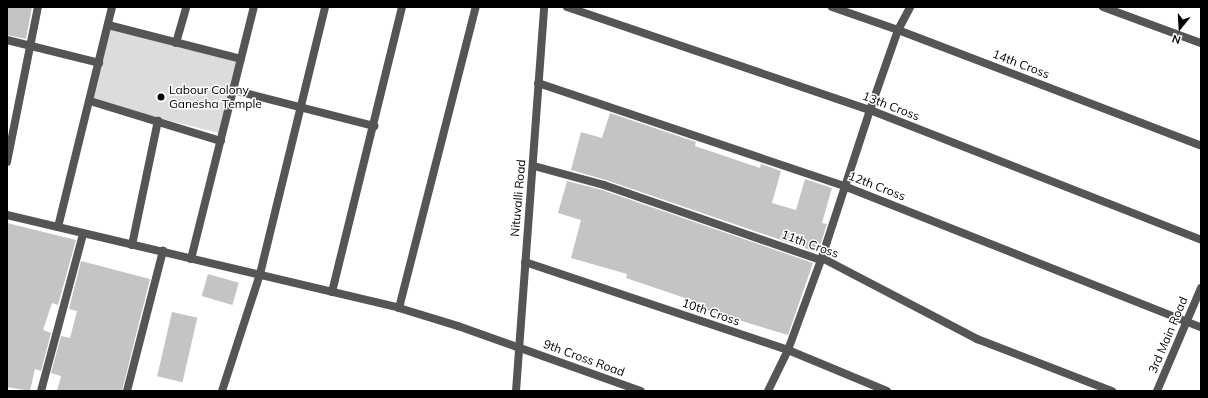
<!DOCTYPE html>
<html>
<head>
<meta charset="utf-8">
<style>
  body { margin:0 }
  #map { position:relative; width:1208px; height:398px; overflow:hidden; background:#fff; font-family:Mulish,sans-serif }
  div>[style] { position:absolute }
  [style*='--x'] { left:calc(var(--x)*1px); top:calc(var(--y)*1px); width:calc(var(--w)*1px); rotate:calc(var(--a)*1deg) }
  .green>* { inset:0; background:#dcdcdc; transform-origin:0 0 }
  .building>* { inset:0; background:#c4c4c4; transform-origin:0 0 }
  .minor>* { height:8px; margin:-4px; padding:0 4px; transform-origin:4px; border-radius:4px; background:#555 }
  .tertiary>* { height:8px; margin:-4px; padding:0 4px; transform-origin:4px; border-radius:4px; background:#555 }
  .dots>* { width:11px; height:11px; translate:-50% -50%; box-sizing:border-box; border:2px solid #fff; border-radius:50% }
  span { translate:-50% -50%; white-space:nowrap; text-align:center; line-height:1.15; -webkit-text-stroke:3px #fff; paint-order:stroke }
  .street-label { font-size:12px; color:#000 }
  .poi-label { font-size:12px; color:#000 }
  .left { translate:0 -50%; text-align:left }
  .frame { position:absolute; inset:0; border:8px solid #000; pointer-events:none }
  .north { position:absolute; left:1160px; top:8px; width:40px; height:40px; -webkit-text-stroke:3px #fff; paint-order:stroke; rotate:198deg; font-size:11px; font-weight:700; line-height:16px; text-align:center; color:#000 }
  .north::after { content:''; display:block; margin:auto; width:14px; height:18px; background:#000; clip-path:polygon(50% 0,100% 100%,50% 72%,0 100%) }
</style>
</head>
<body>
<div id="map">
  <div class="green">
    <div style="left:108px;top:25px;width:137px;height:78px;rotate:14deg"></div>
  </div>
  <div class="building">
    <div style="clip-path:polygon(7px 7px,32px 7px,26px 39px,7px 35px)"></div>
    <div style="clip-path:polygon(610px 113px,696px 142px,695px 146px,760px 168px,761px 164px,781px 171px,772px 203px,796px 210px,805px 179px,832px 188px,822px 223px,827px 224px,819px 249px,817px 249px,816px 252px,606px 180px,571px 170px,581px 132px,602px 138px)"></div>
    <div style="clip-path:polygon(567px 181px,602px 190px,813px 263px,788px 335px,715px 313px,683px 301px,685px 298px,626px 278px,627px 274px,571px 258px,581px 220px,558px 213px)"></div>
    <div style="clip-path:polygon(7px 223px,76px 240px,58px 305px,52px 303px,43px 330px,51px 333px,41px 371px,35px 369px,30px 391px,7px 387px)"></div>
    <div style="clip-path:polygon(81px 261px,150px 279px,122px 391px,57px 391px,61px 376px,51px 373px,61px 336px,70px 338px,77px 311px,69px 309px)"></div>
    <div style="left:208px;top:274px;width:32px;height:23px;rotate:16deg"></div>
    <div style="left:172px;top:312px;width:26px;height:66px;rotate:13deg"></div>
  </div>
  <div class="minor">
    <div style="--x:567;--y:7;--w:320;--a:18.8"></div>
    <div style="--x:870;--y:110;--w:356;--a:21.4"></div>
    <div style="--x:832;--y:7;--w:70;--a:19.2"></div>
    <div style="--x:898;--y:30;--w:324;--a:20.9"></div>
    <div style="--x:1103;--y:7;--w:104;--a:20.2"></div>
    <div style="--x:108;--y:25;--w:137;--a:14.3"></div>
    <div style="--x:7;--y:40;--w:95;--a:14"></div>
    <div style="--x:176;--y:43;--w:37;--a:-74"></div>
    <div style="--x:538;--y:83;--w:323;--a:18.6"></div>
    <div style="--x:844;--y:186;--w:384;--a:21.6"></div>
    <div style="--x:233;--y:90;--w:146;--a:14.3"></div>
    <div style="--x:90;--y:101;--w:137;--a:17"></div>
    <div style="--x:7;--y:162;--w:158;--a:-78.7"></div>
    <div style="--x:534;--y:166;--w:73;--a:15.2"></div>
    <div style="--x:604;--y:185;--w:230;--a:19.1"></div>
    <div style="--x:821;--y:260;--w:3;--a:-18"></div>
    <div style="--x:824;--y:259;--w:173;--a:27.6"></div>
    <div style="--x:977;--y:339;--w:145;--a:21.1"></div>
    <div style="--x:7;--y:215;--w:403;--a:13.3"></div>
    <div style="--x:399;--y:308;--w:62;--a:17"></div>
    <div style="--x:458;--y:326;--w:194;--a:19.6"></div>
    <div style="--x:58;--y:227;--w:227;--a:-76.2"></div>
    <div style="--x:132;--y:245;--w:127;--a:-78.2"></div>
    <div style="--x:191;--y:259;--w:260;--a:-76"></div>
    <div style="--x:525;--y:262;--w:277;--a:18.5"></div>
    <div style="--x:788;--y:350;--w:107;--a:22.5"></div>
    <div style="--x:332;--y:292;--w:293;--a:-76.2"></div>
    <div style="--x:399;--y:308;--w:311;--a:-75.7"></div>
    <div style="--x:41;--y:391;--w:163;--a:-75"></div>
    <div style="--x:127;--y:391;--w:145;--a:-75.6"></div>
    <div style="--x:222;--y:391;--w:123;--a:-72"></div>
    <div style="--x:260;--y:274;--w:275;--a:-76.3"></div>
    <div style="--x:768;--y:391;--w:46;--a:-64"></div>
    <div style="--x:788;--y:350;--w:96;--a:-69.9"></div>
    <div style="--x:821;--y:260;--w:158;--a:-71.9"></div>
    <div style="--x:870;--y:110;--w:85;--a:-70.7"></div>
    <div style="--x:898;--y:30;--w:26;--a:-62"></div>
    <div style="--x:1157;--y:391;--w:112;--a:-66.9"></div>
  </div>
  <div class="tertiary">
    <div style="--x:516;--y:391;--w:385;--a:-85.8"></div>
  </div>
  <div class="dots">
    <div style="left:161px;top:97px;background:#000"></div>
  </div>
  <div class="street-label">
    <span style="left:1021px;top:64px;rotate:21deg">14th Cross</span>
    <span style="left:891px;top:106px;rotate:21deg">13th Cross</span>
    <span style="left:877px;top:186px;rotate:21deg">12th Cross</span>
    <span style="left:518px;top:198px;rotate:-85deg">Nituvalli Road</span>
    <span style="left:810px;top:244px;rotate:20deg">11th Cross</span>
    <span style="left:711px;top:312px;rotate:19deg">10th Cross</span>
    <span style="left:1168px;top:335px;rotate:-67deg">3rd Main Road</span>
    <span style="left:584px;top:358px;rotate:20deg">9th Cross Road</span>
  </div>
  <div class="poi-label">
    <span class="left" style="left:169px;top:97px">Labour Colony<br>Ganesha Temple</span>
  </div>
  <div class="frame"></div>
  <div class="north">N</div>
</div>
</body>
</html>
